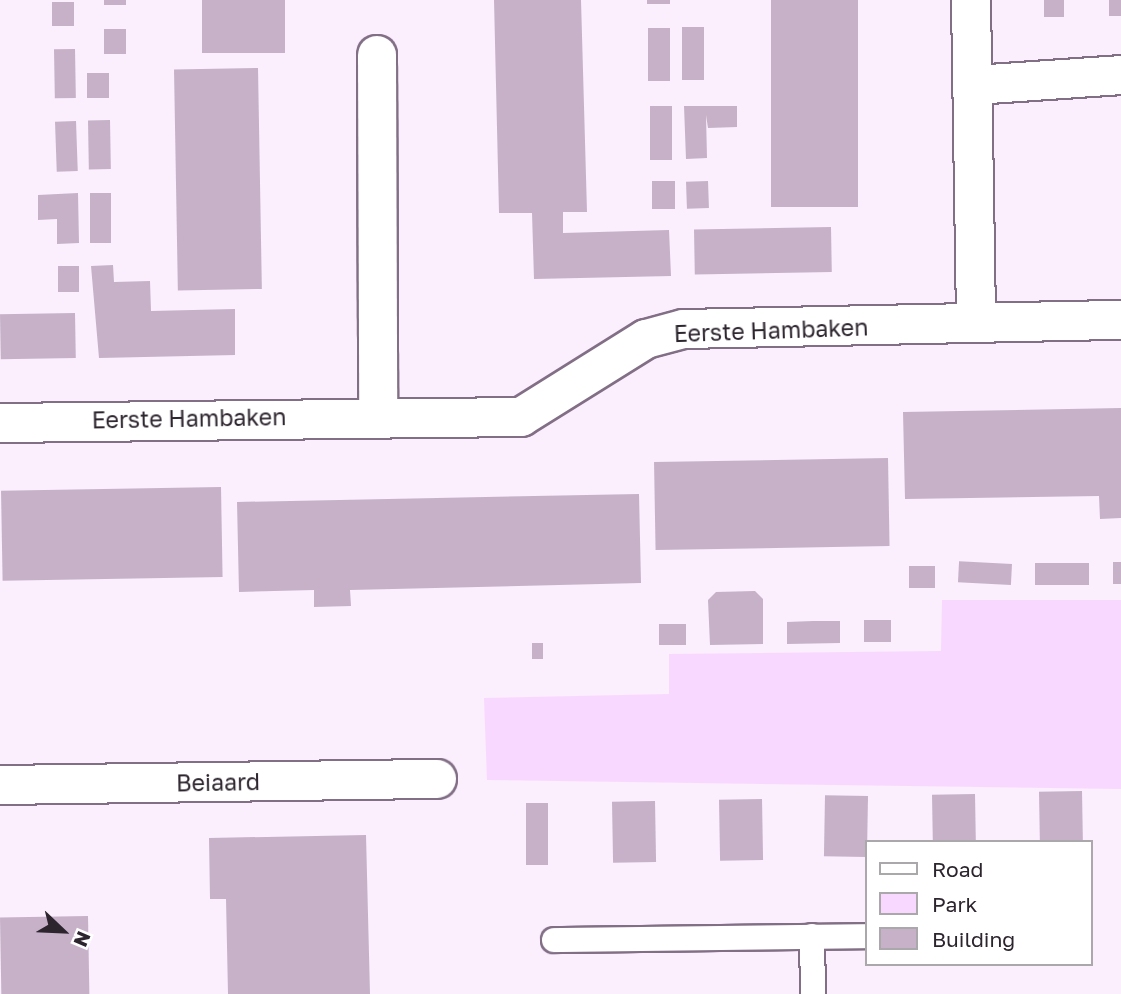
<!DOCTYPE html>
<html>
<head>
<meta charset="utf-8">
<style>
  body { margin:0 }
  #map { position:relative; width:1121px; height:994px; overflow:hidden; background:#fbeefd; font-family:"Golos Text",sans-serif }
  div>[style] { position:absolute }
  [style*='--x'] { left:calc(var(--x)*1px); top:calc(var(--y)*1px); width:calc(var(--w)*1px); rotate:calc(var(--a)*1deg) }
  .green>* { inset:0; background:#f9d8ff }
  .building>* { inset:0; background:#c6b1c9; transform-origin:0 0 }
  .roads { filter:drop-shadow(2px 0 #826f86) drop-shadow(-2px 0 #826f86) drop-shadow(0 2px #826f86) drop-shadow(0 -2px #826f86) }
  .lane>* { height:24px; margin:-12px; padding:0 12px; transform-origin:12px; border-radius:12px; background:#fff }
  .street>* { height:38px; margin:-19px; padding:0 19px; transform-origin:19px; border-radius:19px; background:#fff }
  span { translate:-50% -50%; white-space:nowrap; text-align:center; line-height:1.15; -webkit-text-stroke:6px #fff; paint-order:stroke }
  .street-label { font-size:23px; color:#2d252e }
  .legend { position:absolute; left:865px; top:840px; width:228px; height:126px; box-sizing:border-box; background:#fff; border:2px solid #aba8ab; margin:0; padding:9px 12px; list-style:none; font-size:21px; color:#2d252e }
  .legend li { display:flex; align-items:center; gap:14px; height:35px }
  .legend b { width:35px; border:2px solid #aba8ab }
  .north { position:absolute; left:28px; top:896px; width:70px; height:70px; -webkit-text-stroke:5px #fff; paint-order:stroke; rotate:113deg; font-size:19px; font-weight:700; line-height:28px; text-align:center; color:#2d252e }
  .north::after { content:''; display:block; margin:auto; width:24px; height:32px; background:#2d252e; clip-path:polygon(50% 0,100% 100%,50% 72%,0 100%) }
</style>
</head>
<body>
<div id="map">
  <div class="green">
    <div style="clip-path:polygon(942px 600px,1121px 600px,1121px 789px,487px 780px,484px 698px,669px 694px,669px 654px,941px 651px)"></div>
  </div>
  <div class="building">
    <div style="left:104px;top:0;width:22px;height:5px"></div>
    <div style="left:202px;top:0;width:83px;height:53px"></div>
    <div style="clip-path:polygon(494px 0,581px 0,587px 212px,563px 212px,563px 233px,669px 230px,671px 276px,534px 279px,532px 213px,499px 213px)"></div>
    <div style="left:647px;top:0;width:23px;height:4px"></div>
    <div style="left:771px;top:0;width:87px;height:207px"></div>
    <div style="left:1044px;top:0;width:20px;height:17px"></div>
    <div style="left:1109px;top:0;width:12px;height:16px"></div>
    <div style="left:52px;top:2px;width:22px;height:24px"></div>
    <div style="left:682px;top:27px;width:22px;height:53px"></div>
    <div style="left:648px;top:28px;width:22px;height:53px"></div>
    <div style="left:104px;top:29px;width:22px;height:25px"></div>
    <div style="left:75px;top:49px;width:49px;height:21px;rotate:89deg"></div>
    <div style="left:258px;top:68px;width:221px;height:84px;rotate:89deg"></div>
    <div style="left:87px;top:73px;width:22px;height:25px"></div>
    <div style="left:650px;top:106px;width:22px;height:54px"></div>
    <div style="clip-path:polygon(684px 106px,737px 106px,737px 127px,708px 128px,706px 115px,707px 158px,686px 159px)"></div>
    <div style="left:110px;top:120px;width:49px;height:22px;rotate:89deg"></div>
    <div style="left:76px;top:121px;width:50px;height:21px;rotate:88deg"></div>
    <div style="left:675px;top:181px;width:28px;height:23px;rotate:90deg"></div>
    <div style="left:708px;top:181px;width:27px;height:22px;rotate:88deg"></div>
    <div style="clip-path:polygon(78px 193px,79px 243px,57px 244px,57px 219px,38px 220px,38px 195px)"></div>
    <div style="left:90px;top:193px;width:21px;height:50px"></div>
    <div style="left:831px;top:227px;width:45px;height:137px;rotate:89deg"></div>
    <div style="clip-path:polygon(113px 265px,114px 282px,150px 281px,151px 311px,235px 309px,235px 355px,99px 358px,91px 266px)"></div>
    <div style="left:58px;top:266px;width:21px;height:26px"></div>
    <div style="left:75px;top:313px;width:45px;height:75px;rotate:89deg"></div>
    <div style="clip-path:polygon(1121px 408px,1121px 518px,1100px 519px,1099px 496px,905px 499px,903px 412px)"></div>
    <div style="left:888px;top:458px;width:88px;height:234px;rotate:89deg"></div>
    <div style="left:221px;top:487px;width:90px;height:220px;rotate:89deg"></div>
    <div style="clip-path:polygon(639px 494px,641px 583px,350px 590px,351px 606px,314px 607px,314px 590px,239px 592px,237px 502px)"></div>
    <div style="left:1113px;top:562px;width:8px;height:22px"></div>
    <div style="left:1035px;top:563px;width:54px;height:22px"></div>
    <div style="left:1012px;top:564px;width:21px;height:53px;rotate:93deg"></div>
    <div style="left:909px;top:566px;width:26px;height:22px"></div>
    <div style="clip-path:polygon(755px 591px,763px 599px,763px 644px,710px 645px,708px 600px,716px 592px)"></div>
    <div style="left:864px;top:620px;width:27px;height:22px"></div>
    <div style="clip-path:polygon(813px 621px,840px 621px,840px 643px,787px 644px,787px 622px)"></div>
    <div style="left:686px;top:624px;width:21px;height:27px;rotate:90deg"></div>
    <div style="left:532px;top:643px;width:11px;height:16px"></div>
    <div style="left:1082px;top:791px;width:51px;height:43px;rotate:89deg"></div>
    <div style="left:975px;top:794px;width:48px;height:43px;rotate:89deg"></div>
    <div style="left:868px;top:796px;width:61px;height:43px;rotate:91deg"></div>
    <div style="left:762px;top:799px;width:61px;height:43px;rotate:89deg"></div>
    <div style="left:655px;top:801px;width:61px;height:43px;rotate:89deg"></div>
    <div style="left:526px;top:803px;width:22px;height:62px"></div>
    <div style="clip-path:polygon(366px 835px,370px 994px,228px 994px,226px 899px,210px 899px,209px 838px)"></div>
    <div style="left:88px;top:916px;width:78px;height:88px;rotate:89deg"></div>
  </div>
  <div class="roads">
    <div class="lane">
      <div style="--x:812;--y:936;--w:58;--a:89"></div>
      <div style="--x:554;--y:940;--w:313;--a:-0.7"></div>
    </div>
    <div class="street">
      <div style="--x:971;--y:0;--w:322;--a:89.1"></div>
      <div style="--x:377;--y:55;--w:360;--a:89.8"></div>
      <div style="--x:975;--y:85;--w:146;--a:-3.9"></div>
      <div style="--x:0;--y:423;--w:521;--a:-0.66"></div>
      <div style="--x:521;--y:417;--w:147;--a:-32"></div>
      <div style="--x:646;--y:339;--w:39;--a:-15"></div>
      <div style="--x:684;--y:329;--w:437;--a:-1.2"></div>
      <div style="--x:0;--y:785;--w:437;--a:-0.8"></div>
    </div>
  </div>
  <div class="street-label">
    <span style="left:771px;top:330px;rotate:-2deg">Eerste Hambaken</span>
    <span style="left:189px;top:418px;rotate:-1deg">Eerste Hambaken</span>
    <span style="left:218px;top:782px;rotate:-1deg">Beiaard</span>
  </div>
  <ul class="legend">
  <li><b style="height:9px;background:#fff"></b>Road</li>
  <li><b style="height:19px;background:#f9d8ff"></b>Park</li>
  <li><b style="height:19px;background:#c6b1c9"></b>Building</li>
  </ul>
  <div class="north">N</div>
</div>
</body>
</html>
